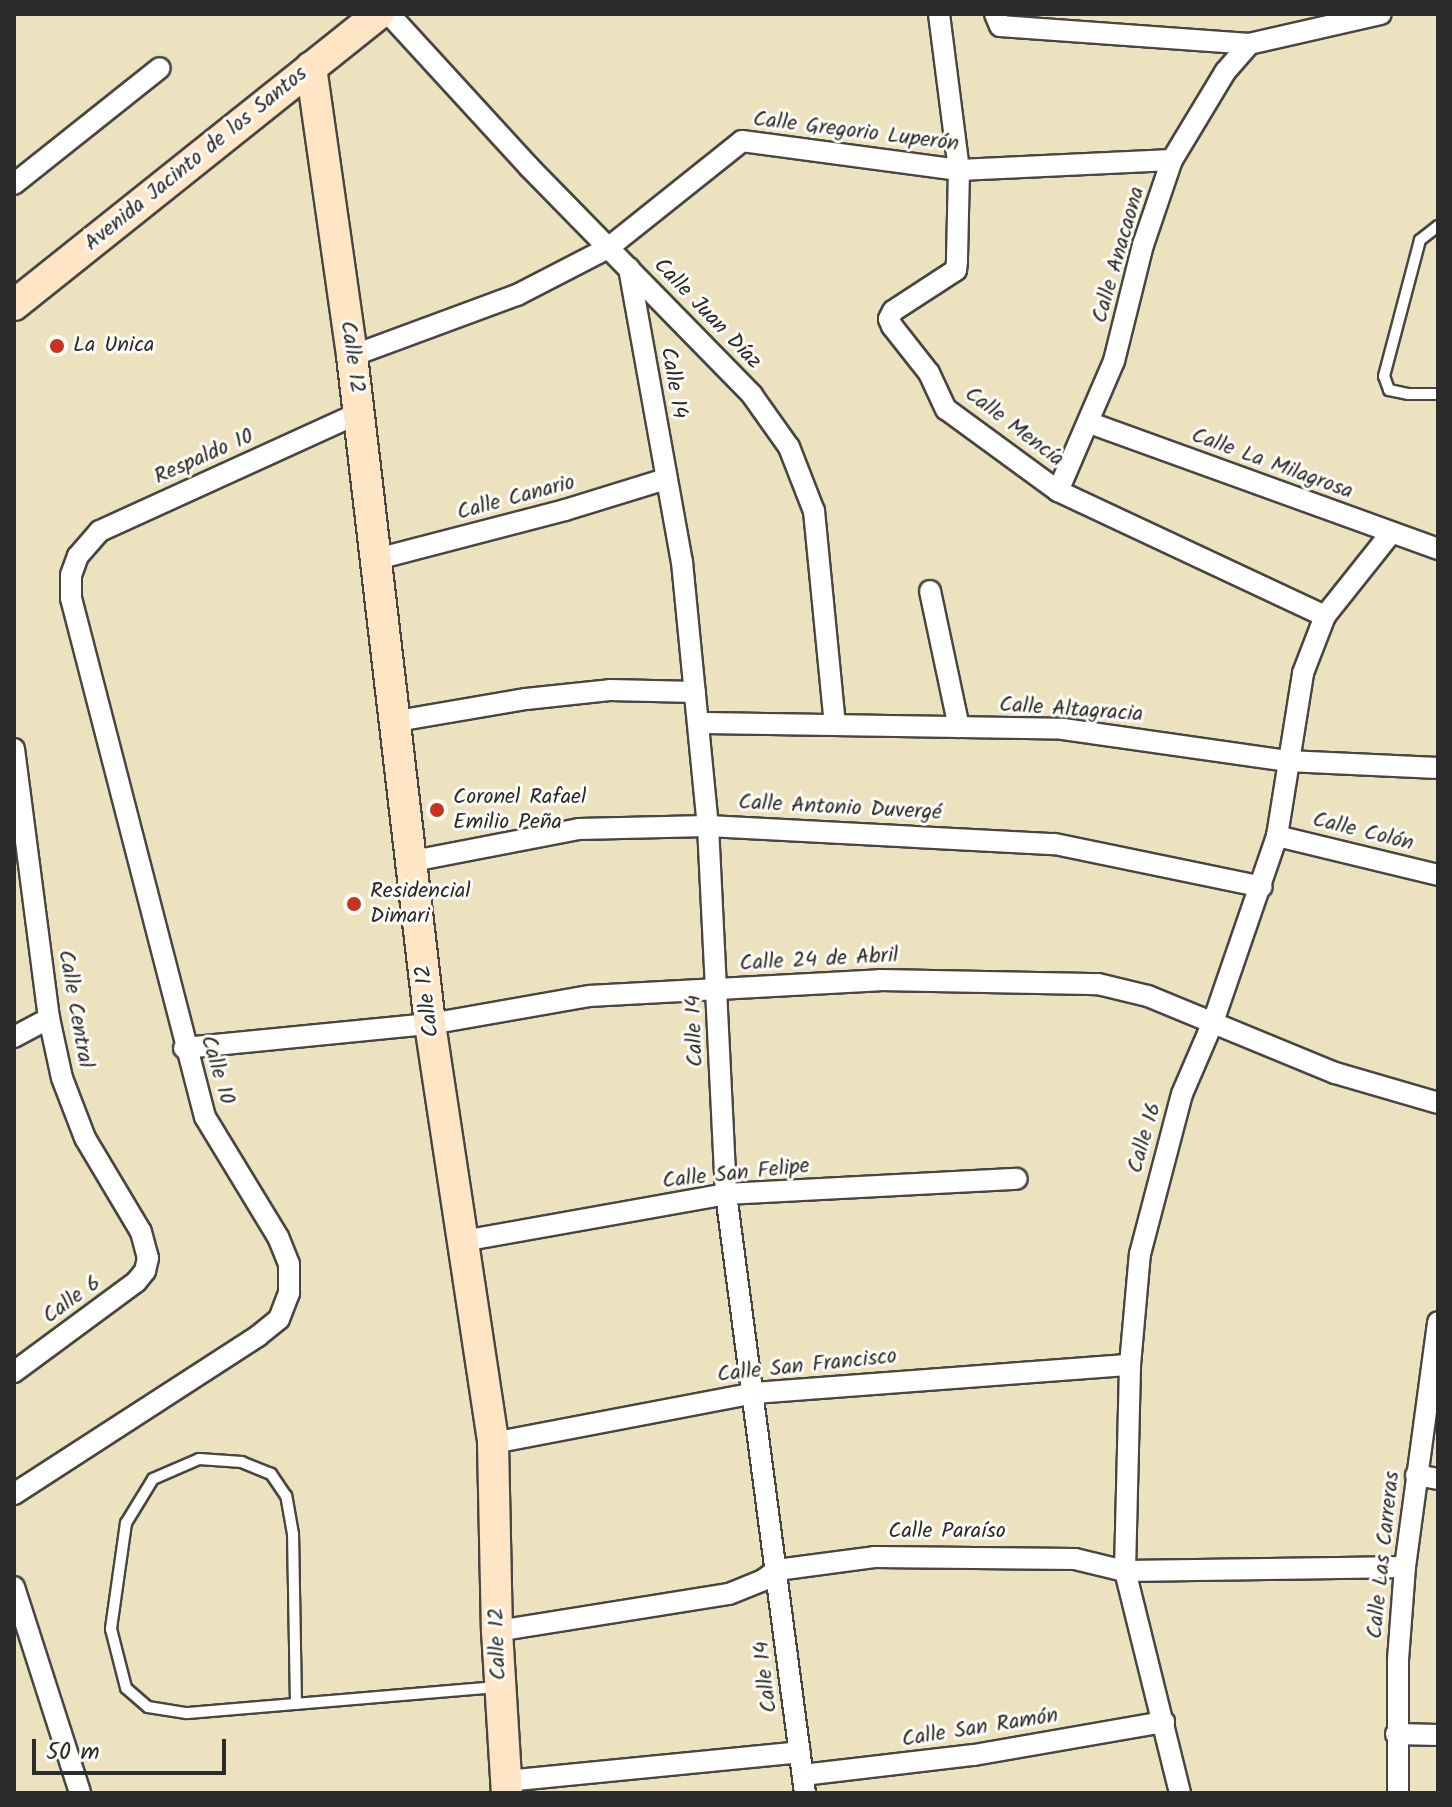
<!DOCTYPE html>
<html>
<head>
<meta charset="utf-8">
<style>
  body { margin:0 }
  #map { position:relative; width:1452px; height:1807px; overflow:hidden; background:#ece2c0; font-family:Kalam,sans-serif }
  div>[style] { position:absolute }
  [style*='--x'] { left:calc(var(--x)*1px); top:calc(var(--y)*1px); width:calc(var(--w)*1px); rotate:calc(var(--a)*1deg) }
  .roads { filter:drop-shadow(2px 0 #484641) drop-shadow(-2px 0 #484641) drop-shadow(0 2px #484641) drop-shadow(0 -2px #484641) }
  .service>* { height:10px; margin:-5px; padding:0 5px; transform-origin:5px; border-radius:5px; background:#fff }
  .minor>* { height:20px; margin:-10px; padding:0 10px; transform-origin:10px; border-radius:10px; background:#fff }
  .secondary>* { height:30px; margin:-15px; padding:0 15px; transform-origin:15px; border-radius:15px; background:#fde5c5 }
  .dots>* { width:22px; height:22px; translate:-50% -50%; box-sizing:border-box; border:4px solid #fdfcf7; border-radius:50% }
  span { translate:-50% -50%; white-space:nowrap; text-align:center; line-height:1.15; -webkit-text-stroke:6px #fdfcf7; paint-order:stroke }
  .street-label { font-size:22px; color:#2b2b2b }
  .poi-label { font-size:22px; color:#2b2b2b }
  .left { translate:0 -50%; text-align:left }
  .frame { position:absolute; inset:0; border:16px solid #2b2b2b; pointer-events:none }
  .scale { position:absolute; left:32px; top:1739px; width:194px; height:36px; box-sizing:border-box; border:4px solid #2b2b2b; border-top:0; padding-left:10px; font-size:24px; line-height:28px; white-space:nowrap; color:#2b2b2b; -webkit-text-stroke:6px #fdfcf7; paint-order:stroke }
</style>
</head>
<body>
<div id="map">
  <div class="roads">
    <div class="service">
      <div style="--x:1438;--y:226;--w:23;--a:142"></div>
      <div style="--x:1420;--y:240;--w:141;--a:104.8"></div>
      <div style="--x:1384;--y:376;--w:15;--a:70"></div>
      <div style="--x:1389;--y:390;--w:19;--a:12"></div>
      <div style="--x:1408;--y:394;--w:30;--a:0"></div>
      <div style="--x:296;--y:1704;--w:170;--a:-91"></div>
      <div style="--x:293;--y:1534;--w:39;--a:-100"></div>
      <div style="--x:286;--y:1496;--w:27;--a:-124"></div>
      <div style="--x:271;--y:1474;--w:31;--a:-158"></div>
      <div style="--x:242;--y:1462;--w:43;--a:-176"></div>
      <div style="--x:199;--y:1459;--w:50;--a:156.5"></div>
      <div style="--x:153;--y:1479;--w:52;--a:121.5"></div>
      <div style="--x:126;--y:1523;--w:107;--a:98.1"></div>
      <div style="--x:111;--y:1629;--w:61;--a:75.7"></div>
      <div style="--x:126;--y:1688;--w:29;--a:41"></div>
      <div style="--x:148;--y:1707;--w:39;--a:9"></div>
      <div style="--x:187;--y:1713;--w:312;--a:-4.8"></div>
    </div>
    <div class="minor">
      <div style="--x:389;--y:14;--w:207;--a:47.5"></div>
      <div style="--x:529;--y:167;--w:319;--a:45.6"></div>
      <div style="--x:752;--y:395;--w:64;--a:54.6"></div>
      <div style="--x:789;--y:447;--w:69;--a:68.7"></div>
      <div style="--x:814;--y:511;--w:214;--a:84.4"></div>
      <div style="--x:939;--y:14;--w:157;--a:82.7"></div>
      <div style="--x:959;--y:170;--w:91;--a:91.3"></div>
      <div style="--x:957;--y:261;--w:9;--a:96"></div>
      <div style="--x:956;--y:270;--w:75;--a:146.9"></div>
      <div style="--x:893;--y:311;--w:9;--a:117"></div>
      <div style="--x:889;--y:319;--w:8;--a:67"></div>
      <div style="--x:892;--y:326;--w:60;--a:51.8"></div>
      <div style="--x:929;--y:373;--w:40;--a:65"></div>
      <div style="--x:946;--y:409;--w:139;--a:36.2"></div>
      <div style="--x:1058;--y:491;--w:295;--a:25.1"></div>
      <div style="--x:995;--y:14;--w:13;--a:67"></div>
      <div style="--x:1000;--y:26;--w:250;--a:4.1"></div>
      <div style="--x:1249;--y:44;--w:135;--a:-12.8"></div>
      <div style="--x:14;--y:184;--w:186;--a:-38.5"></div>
      <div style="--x:629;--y:268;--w:299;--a:79.8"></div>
      <div style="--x:682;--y:562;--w:265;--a:84.4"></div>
      <div style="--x:708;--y:826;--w:368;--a:87.2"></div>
      <div style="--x:726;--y:1194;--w:604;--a:82.49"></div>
      <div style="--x:352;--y:356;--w:176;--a:-20.3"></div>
      <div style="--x:517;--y:295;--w:102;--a:-27.3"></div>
      <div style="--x:608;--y:248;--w:171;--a:-38.6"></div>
      <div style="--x:742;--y:141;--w:219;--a:7.6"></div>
      <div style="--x:959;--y:170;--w:213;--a:-2.7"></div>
      <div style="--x:1090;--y:423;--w:370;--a:19.9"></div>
      <div style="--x:1058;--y:491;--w:142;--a:-66.7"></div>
      <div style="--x:1114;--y:361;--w:120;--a:-76"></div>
      <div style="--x:1143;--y:245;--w:90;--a:-71.2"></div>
      <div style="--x:1172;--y:160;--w:103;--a:-58.9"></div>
      <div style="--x:1225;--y:72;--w:37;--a:-49"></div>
      <div style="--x:377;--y:559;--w:194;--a:-14.6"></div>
      <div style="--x:565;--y:510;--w:106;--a:-17.1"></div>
      <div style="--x:930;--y:591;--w:139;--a:78"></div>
      <div style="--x:397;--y:721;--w:131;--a:-9.7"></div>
      <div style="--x:526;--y:699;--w:84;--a:-6.1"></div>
      <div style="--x:610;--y:690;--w:85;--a:1.3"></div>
      <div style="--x:699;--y:723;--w:364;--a:0.9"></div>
      <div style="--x:1063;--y:729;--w:226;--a:8.1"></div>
      <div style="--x:1287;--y:761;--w:151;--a:2.7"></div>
      <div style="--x:14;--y:749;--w:271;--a:82.6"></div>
      <div style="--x:49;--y:1018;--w:61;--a:77.8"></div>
      <div style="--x:62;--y:1078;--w:64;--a:69"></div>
      <div style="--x:85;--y:1138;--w:109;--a:59.2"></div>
      <div style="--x:141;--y:1232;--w:27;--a:75"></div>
      <div style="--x:148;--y:1258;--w:13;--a:103"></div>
      <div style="--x:145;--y:1271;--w:14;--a:129"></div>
      <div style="--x:136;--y:1282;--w:152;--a:143.6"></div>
      <div style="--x:1277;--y:836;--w:166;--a:13.6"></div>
      <div style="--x:413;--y:861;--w:169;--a:-10.9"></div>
      <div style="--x:579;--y:829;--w:129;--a:-1.3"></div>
      <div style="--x:708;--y:826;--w:347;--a:3"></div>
      <div style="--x:1055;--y:844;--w:211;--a:11.7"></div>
      <div style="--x:14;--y:1037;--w:40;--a:-28"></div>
      <div style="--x:184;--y:1048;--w:247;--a:-5.6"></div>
      <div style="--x:430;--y:1024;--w:161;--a:-10"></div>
      <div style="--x:589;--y:996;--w:291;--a:-3.1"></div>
      <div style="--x:880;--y:980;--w:218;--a:1.1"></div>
      <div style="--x:1098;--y:984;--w:51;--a:13.5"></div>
      <div style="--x:1148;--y:996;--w:202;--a:22.4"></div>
      <div style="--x:1335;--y:1073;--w:107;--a:16.2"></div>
      <div style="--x:463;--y:1241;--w:267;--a:-10.1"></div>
      <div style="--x:726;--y:1194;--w:291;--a:-3"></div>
      <div style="--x:493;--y:1443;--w:266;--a:-10.8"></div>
      <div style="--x:754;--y:1393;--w:377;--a:-4.3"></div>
      <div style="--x:1416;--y:1475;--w:22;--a:10"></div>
      <div style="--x:14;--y:1494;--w:291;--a:-32.9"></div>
      <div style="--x:258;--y:1336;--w:27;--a:-39"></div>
      <div style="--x:279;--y:1319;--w:28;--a:-69"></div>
      <div style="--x:289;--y:1293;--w:29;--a:-90"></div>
      <div style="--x:289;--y:1264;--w:29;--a:-112"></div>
      <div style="--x:278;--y:1237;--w:140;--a:-121.3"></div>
      <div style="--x:205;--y:1117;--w:536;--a:-104.48"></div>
      <div style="--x:71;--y:598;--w:23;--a:-90"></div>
      <div style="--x:71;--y:575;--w:20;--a:-70"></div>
      <div style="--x:78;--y:556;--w:33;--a:-49"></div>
      <div style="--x:100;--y:531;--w:285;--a:-24.5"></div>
      <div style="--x:14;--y:1587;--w:216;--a:72.2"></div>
      <div style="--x:497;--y:1631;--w:235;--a:-9.1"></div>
      <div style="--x:729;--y:1594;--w:37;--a:-22"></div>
      <div style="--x:763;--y:1580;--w:17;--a:-36"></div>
      <div style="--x:777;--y:1570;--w:98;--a:-7.6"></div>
      <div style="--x:874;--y:1557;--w:201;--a:0.6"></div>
      <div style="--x:1075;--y:1559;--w:51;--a:13.5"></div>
      <div style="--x:1125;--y:1571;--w:280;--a:-0.8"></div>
      <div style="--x:1396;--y:1734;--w:42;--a:1.4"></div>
      <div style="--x:803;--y:1775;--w:172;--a:-6.7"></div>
      <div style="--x:974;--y:1755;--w:193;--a:-9.9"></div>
      <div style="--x:506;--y:1781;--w:295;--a:-5.6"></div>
      <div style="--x:1180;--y:1793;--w:229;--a:-103.9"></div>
      <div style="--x:1125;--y:1571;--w:206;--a:-88.6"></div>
      <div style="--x:1130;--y:1365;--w:111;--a:-84.9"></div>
      <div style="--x:1140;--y:1254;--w:165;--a:-75.3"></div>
      <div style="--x:1182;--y:1094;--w:78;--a:-66.7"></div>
      <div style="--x:1213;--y:1022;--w:197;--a:-71"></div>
      <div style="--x:1277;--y:836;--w:165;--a:-80.9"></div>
      <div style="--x:1303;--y:673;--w:61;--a:-68.9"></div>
      <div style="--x:1325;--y:616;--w:106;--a:-51.5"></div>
      <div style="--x:1398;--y:1793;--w:133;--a:-90"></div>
      <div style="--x:1398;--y:1660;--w:93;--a:-85.7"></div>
      <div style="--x:1405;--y:1567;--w:247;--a:-82.3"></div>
    </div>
    <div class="secondary">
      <div style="--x:311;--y:67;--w:292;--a:81.9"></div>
      <div style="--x:352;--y:356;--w:673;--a:83.34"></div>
      <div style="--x:430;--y:1024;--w:424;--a:81.4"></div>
      <div style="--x:493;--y:1443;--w:188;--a:88.8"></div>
      <div style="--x:497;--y:1631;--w:162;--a:86.5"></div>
      <div style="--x:14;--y:305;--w:466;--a:-38.6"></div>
    </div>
  </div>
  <div class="dots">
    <div style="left:57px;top:346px;background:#c8321e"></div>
    <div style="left:437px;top:810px;background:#c8321e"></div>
    <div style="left:354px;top:904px;background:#c8321e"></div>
  </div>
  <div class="street-label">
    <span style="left:856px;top:132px;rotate:7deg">Calle Gregorio Luperón</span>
    <span style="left:196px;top:159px;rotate:-39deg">Avenida Jacinto de los Santos</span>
    <span style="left:1119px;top:255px;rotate:-74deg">Calle Anacaona</span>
    <span style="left:707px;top:314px;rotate:46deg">Calle Juan Díaz</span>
    <span style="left:352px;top:357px;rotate:82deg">Calle 12</span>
    <span style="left:673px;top:383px;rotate:80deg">Calle 14</span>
    <span style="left:1014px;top:427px;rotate:37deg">Calle Mencía</span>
    <span style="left:204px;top:457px;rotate:-24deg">Respaldo 10</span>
    <span style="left:1272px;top:464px;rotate:20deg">Calle La Milagrosa</span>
    <span style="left:516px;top:498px;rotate:-15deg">Calle Canario</span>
    <span style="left:1071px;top:710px;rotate:4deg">Calle Altagracia</span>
    <span style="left:840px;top:808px;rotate:3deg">Calle Antonio Duvergé</span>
    <span style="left:1363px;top:832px;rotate:14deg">Calle Colón</span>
    <span style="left:819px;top:960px;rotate:-3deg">Calle 24 de Abril</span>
    <span style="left:428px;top:1001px;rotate:-97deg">Calle 12</span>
    <span style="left:75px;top:1009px;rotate:80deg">Calle Central</span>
    <span style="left:695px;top:1031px;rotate:-92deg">Calle 14</span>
    <span style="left:217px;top:1070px;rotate:73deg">Calle 10</span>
    <span style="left:1145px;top:1138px;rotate:-74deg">Calle 16</span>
    <span style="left:736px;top:1174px;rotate:-6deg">Calle San Felipe</span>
    <span style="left:72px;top:1300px;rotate:-36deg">Calle 6</span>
    <span style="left:807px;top:1366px;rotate:-6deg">Calle San Francisco</span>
    <span style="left:947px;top:1532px">Calle Paraíso</span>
    <span style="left:1384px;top:1555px;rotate:-84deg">Calle Las Carreras</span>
    <span style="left:498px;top:1644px;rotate:-92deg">Calle 12</span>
    <span style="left:766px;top:1677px;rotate:-97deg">Calle 14</span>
    <span style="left:980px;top:1728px;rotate:-9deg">Calle San Ramón</span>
  </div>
  <div class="poi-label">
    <span class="left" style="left:73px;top:346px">La Unica</span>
    <span class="left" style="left:453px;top:810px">Coronel Rafael<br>Emilio Peña</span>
    <span class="left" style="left:370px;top:904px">Residencial<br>Dimari</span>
  </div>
  <div class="frame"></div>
  <div class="scale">50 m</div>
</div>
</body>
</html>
